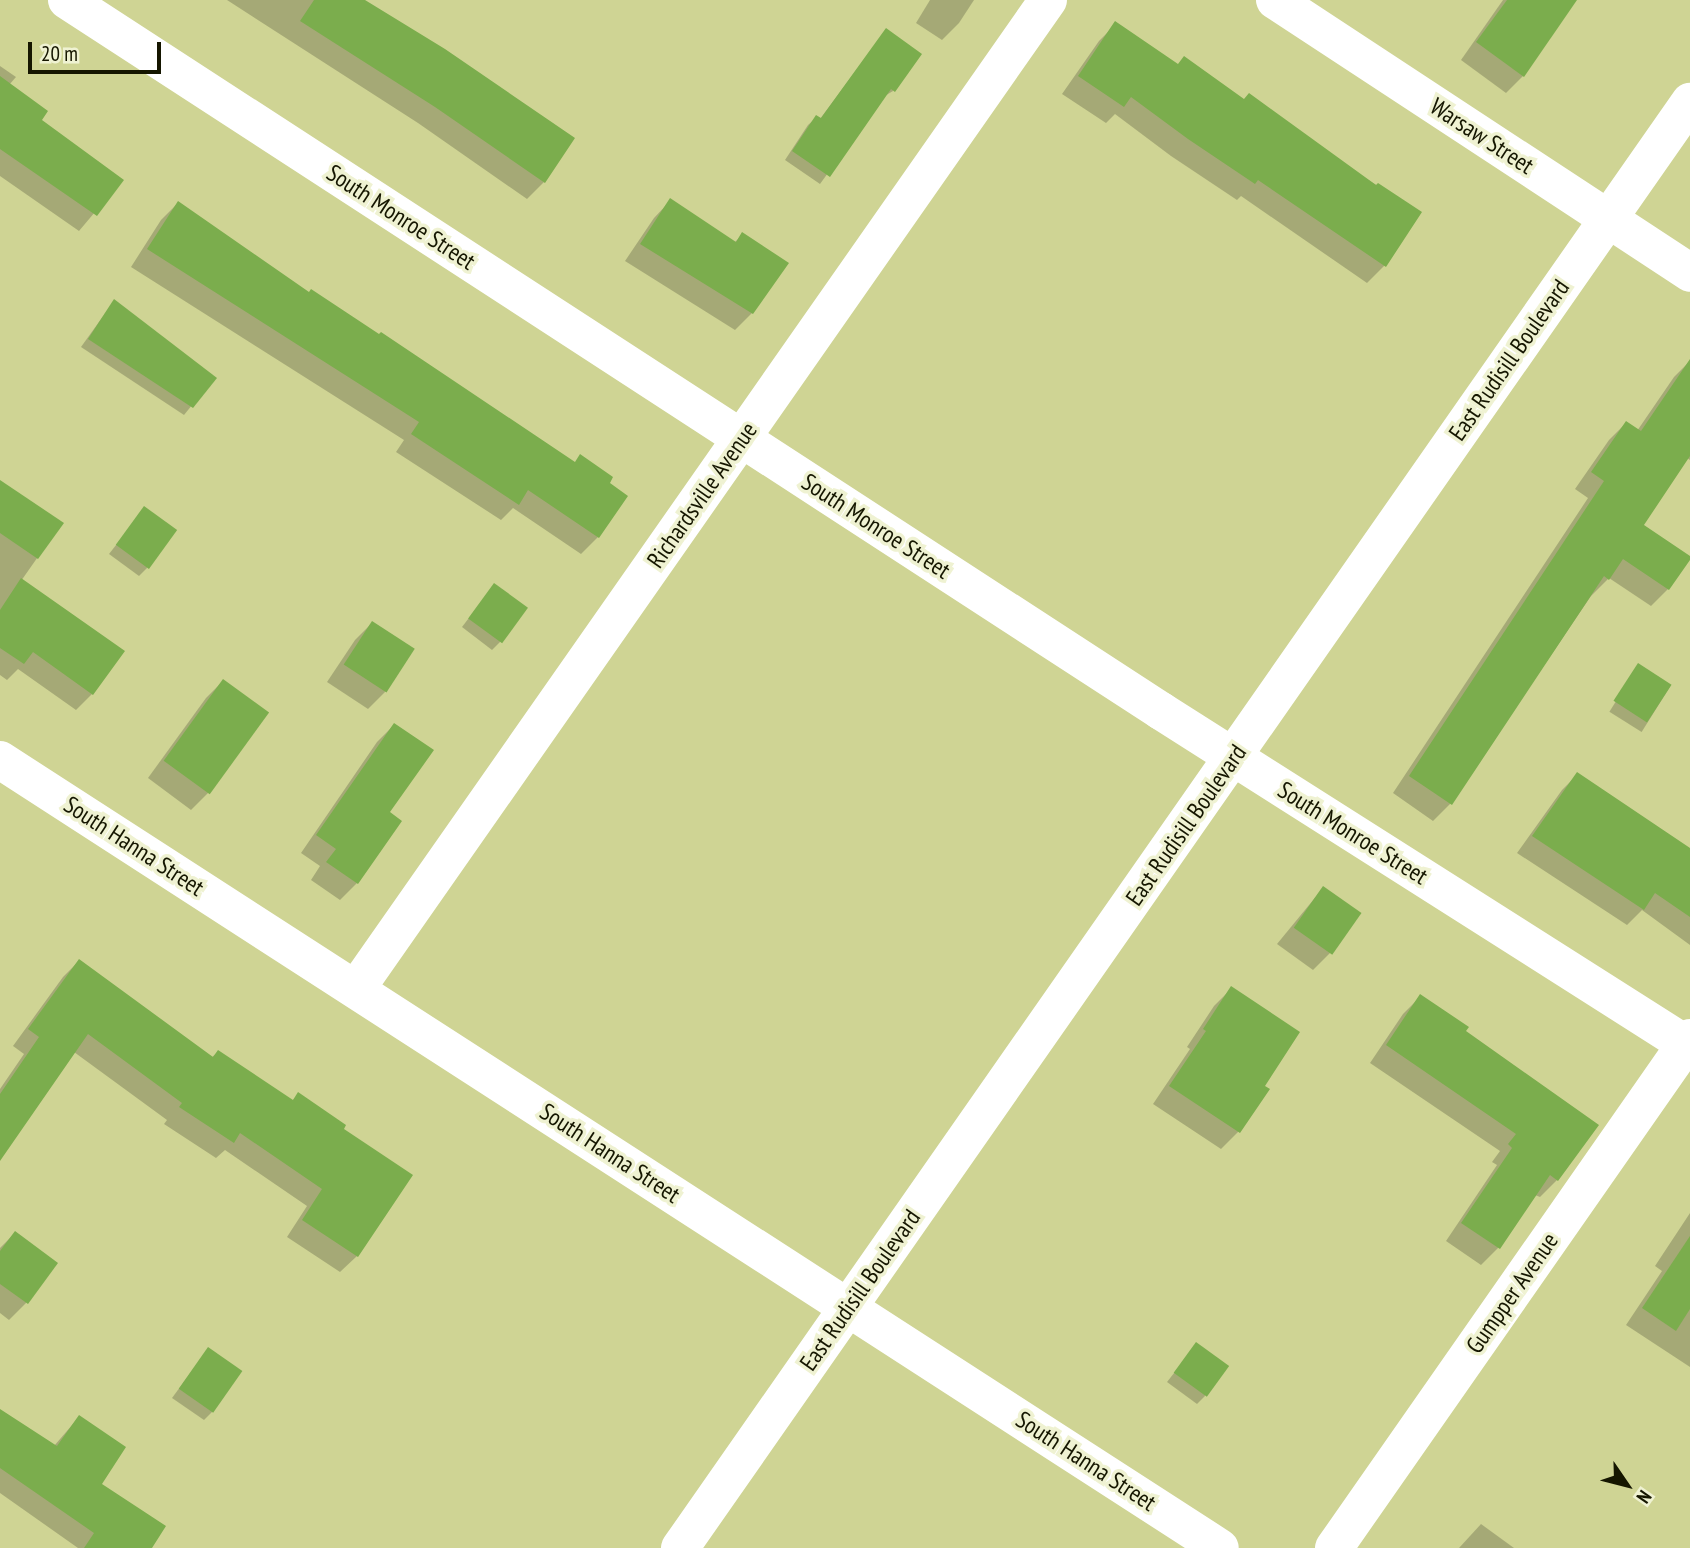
<!DOCTYPE html>
<html>
<head>
<meta charset="utf-8">
<style>
  body { margin:0 }
  #map { position:relative; width:1690px; height:1548px; overflow:hidden; background:#cfd494; font-family:"PT Sans Narrow",sans-serif }
  div>[style] { position:absolute }
  [style*='--x'] { left:calc(var(--x)*1px); top:calc(var(--y)*1px); width:calc(var(--w)*1px); rotate:calc(var(--a)*1deg) }
  .shadow>* { inset:0; background:#0003; transform-origin:0 0 }
  .building>* { inset:0; background:#7bad4d; transform-origin:0 0 }
  .minor>* { height:38px; margin:-19px; padding:0 19px; transform-origin:19px; border-radius:19px; background:#fff }
  span { translate:-50% -50%; white-space:nowrap; text-align:center; line-height:1.15; -webkit-text-stroke:7px #eff2d2; paint-order:stroke }
  .street-label { font-size:24px; color:#151600 }
  .north { position:absolute; left:1592px; top:1450px; width:70px; height:70px; -webkit-text-stroke:5px #eff2d2; paint-order:stroke; rotate:125deg; font-size:19px; font-weight:700; line-height:28px; text-align:center; color:#151600 }
  .north::after { content:''; display:block; margin:auto; width:24px; height:32px; background:#151600; clip-path:polygon(50% 0,100% 100%,50% 72%,0 100%) }
  .scale { position:absolute; left:28px; top:42px; width:133px; height:32px; box-sizing:border-box; border:4px solid #151600; border-top:0; padding-left:9px; font-size:21px; line-height:24px; white-space:nowrap; color:#151600; -webkit-text-stroke:5px #eff2d2; paint-order:stroke }
</style>
</head>
<body>
<div id="map">
  <div class="shadow">
    <div style="clip-path:polygon(227px 0,364px 0,544px 182px,527px 199px,418px 123px)"></div>
    <div style="clip-path:polygon(930px 0,974px 0,959px 23px,942px 40px,916px 23px)"></div>
    <div style="clip-path:polygon(1503px 0,1575px 0,1523px 76px,1506px 93px,1461px 60px)"></div>
    <div style="clip-path:polygon(1116px 24px,1177px 66px,1243px 101px,1419px 212px,1384px 266px,1367px 283px,1241px 196px,1237px 200px,1171px 156px,1115px 114px,1106px 123px,1062px 94px,1099px 41px)"></div>
    <div style="clip-path:polygon(886px 30px,893px 91px,883px 97px,820px 184px,785px 160px,808px 125px,817px 117px,820px 119px)"></div>
    <div style="clip-path:polygon(0 66px,16px 77px,9px 85px,39px 121px,122px 180px,79px 231px,0 176px)"></div>
    <div style="clip-path:polygon(670px 201px,734px 243px,743px 234px,786px 263px,752px 313px,735px 330px,625px 261px,654px 218px)"></div>
    <div style="clip-path:polygon(178px 203px,309px 294px,574px 463px,598px 537px,581px 554px,513px 508px,501px 520px,396px 452px,404px 440px,131px 267px,161px 220px)"></div>
    <div style="clip-path:polygon(114px 301px,214px 378px,184px 415px,81px 347px)"></div>
    <div style="clip-path:polygon(1690px 361px,1690px 460px,1687px 458px,1642px 526px,1668px 589px,1651px 606px,1609px 578px,1591px 596px,1450px 804px,1433px 821px,1393px 793px,1588px 498px,1575px 489px,1609px 440px,1626px 423px,1637px 431px,1674px 377px)"></div>
    <div style="clip-path:polygon(0 500px,61px 524px,21px 581px,92px 694px,76px 710px,18px 669px,7px 680px,0 675px)"></div>
    <div style="clip-path:polygon(145px 508px,147px 568px,139px 576px,109px 554px)"></div>
    <div style="clip-path:polygon(494px 585px,500px 642px,492px 650px,462px 627px)"></div>
    <div style="clip-path:polygon(372px 623px,385px 692px,368px 709px,327px 682px,355px 640px)"></div>
    <div style="left:1638px;top:666px;width:38px;height:54px;rotate:32deg"></div>
    <div style="clip-path:polygon(223px 681px,266px 713px,208px 793px,191px 810px,148px 778px,206px 698px)"></div>
    <div style="clip-path:polygon(394px 725px,388px 813px,357px 883px,340px 900px,311px 880px,320px 866px,301px 853px,377px 742px)"></div>
    <div style="clip-path:polygon(1578px 774px,1690px 850px,1690px 945px,1642px 910px,1627px 925px,1517px 853px,1562px 790px)"></div>
    <div style="clip-path:polygon(1323px 888px,1330px 953px,1313px 970px,1277px 944px)"></div>
    <div style="clip-path:polygon(79px 961px,211px 1058px,218px 1052px,292px 1101px,298px 1095px,357px 1256px,340px 1272px,287px 1237px,307px 1206px,225px 1150px,216px 1158px,164px 1124px,167px 1120px,74px 1052px,0 1152px,0 1089px,24px 1054px,13px 1046px,63px 977px)"></div>
    <div style="clip-path:polygon(1231px 989px,1263px 1086px,1267px 1089px,1238px 1132px,1221px 1149px,1153px 1104px,1190px 1049px,1187px 1047px,1214px 1006px)"></div>
    <div style="clip-path:polygon(1420px 997px,1463px 1032px,1597px 1125px,1557px 1180px,1540px 1197px,1535px 1195px,1498px 1248px,1481px 1265px,1446px 1241px,1497px 1165px,1492px 1162px,1500px 1151px,1370px 1063px,1403px 1014px)"></div>
    <div style="clip-path:polygon(1690px 1213px,1690px 1367px,1626px 1325px,1662px 1271px,1655px 1266px)"></div>
    <div style="clip-path:polygon(15px 1233px,55px 1263px,26px 1303px,9px 1320px,0 1313px,0 1248px)"></div>
    <div style="clip-path:polygon(1196px 1345px,1205px 1396px,1197px 1404px,1167px 1382px)"></div>
    <div style="clip-path:polygon(208px 1349px,212px 1412px,204px 1420px,172px 1398px)"></div>
    <div style="clip-path:polygon(0 1411px,54px 1446px,79px 1417px,99px 1485px,150px 1548px,78px 1548px,0 1493px)"></div>
    <div style="clip-path:polygon(1481px 1524px,1514px 1548px,1459px 1548px)"></div>
  </div>
  <div class="building">
    <div style="clip-path:polygon(314px 0,365px 0,445px 49px,575px 138px,545px 183px,435px 107px,300px 21px)"></div>
    <div style="clip-path:polygon(1507px 0,1577px 0,1524px 77px,1476px 42px)"></div>
    <div style="clip-path:polygon(1115px 21px,1178px 64px,1184px 56px,1244px 99px,1249px 93px,1376px 185px,1378px 183px,1422px 212px,1386px 267px,1258px 180px,1255px 184px,1188px 139px,1131px 97px,1124px 107px,1078px 76px)"></div>
    <div style="clip-path:polygon(886px 28px,922px 54px,895px 92px,891px 89px,830px 177px,792px 151px,816px 115px,821px 118px)"></div>
    <div style="clip-path:polygon(0 76px,48px 111px,42px 120px,124px 180px,97px 216px,0 149px)"></div>
    <div style="clip-path:polygon(670px 198px,736px 242px,742px 232px,789px 263px,753px 314px,640px 244px)"></div>
    <div style="clip-path:polygon(178px 201px,309px 292px,311px 289px,379px 334px,381px 332px,575px 462px,580px 454px,613px 477px,610px 483px,628px 496px,599px 538px,528px 490px,519px 505px,478px 478px,411px 434px,419px 422px,147px 249px)"></div>
    <div style="clip-path:polygon(114px 299px,217px 378px,193px 408px,88px 339px)"></div>
    <div style="clip-path:polygon(1690px 359px,1690px 456px,1644px 525px,1690px 556px,1690px 560px,1669px 590px,1623px 559px,1609px 580px,1604px 576px,1452px 805px,1409px 776px,1604px 481px,1591px 472px,1626px 421px,1641px 431px)"></div>
    <div style="clip-path:polygon(0 480px,64px 523px,38px 559px,0 533px)"></div>
    <div style="left:144px;top:506px;width:41px;height:48px;rotate:36deg"></div>
    <div style="clip-path:polygon(21px 578px,125px 651px,93px 695px,33px 652px,24px 664px,0 648px,0 610px)"></div>
    <div style="left:494px;top:583px;width:42px;height:44px;rotate:36deg"></div>
    <div style="left:372px;top:621px;width:51px;height:52px;rotate:33deg"></div>
    <div style="left:1638px;top:663px;width:40px;height:45px;rotate:33deg"></div>
    <div style="left:223px;top:679px;width:57px;height:101px;rotate:36deg"></div>
    <div style="clip-path:polygon(394px 723px,434px 750px,390px 812px,402px 821px,358px 884px,326px 862px,336px 849px,316px 835px)"></div>
    <div style="clip-path:polygon(1577px 772px,1690px 848px,1690px 917px,1655px 893px,1644px 910px,1532px 836px)"></div>
    <div style="left:1323px;top:886px;width:47px;height:51px;rotate:35deg"></div>
    <div style="clip-path:polygon(79px 959px,213px 1057px,218px 1050px,293px 1100px,298px 1092px,346px 1125px,344px 1129px,413px 1175px,358px 1257px,302px 1220px,322px 1189px,240px 1133px,234px 1143px,179px 1107px,182px 1103px,88px 1034px,0 1161px,0 1094px,39px 1037px,28px 1029px)"></div>
    <div style="clip-path:polygon(1231px 986px,1300px 1032px,1265px 1086px,1270px 1089px,1240px 1133px,1169px 1086px,1206px 1031px,1203px 1029px)"></div>
    <div style="clip-path:polygon(1420px 994px,1469px 1027px,1466px 1031px,1599px 1125px,1558px 1181px,1550px 1175px,1500px 1249px,1461px 1223px,1512px 1148px,1508px 1144px,1516px 1134px,1386px 1045px)"></div>
    <div style="clip-path:polygon(15px 1231px,58px 1263px,28px 1304px,0 1284px,0 1251px)"></div>
    <div style="clip-path:polygon(1690px 1236px,1690px 1309px,1676px 1331px,1642px 1308px)"></div>
    <div style="left:1196px;top:1342px;width:41px;height:38px;rotate:36deg"></div>
    <div style="left:208px;top:1347px;width:42px;height:51px;rotate:35deg"></div>
    <div style="clip-path:polygon(0 1409px,57px 1446px,79px 1415px,126px 1447px,102px 1484px,166px 1526px,152px 1548px,84px 1548px,94px 1533px,0 1468px)"></div>
  </div>
  <div class="minor">
    <div style="--x:67;--y:0;--w:1305;--a:33.02"></div>
    <div style="--x:1161;--y:711;--w:627;--a:32.42"></div>
    <div style="--x:1275;--y:0;--w:497;--a:33.3"></div>
    <div style="--x:0;--y:760;--w:1452;--a:32.86"></div>
    <div style="--x:356;--y:989;--w:1207;--a:-55.02"></div>
    <div style="--x:680;--y:1548;--w:1764;--a:-55.07"></div>
    <div style="--x:1334;--y:1548;--w:622;--a:-55.08"></div>
  </div>
  <div class="street-label">
    <span style="left:1482px;top:136px;rotate:33deg">Warsaw Street</span>
    <span style="left:401px;top:217px;rotate:33deg">South Monroe Street</span>
    <span style="left:1509px;top:360px;rotate:-55deg">East Rudisill Boulevard</span>
    <span style="left:702px;top:495px;rotate:-55deg">Richardsville Avenue</span>
    <span style="left:876px;top:526px;rotate:33deg">South Monroe Street</span>
    <span style="left:1186px;top:825px;rotate:-55deg">East Rudisill Boulevard</span>
    <span style="left:1353px;top:833px;rotate:32deg">South Monroe Street</span>
    <span style="left:134px;top:846px;rotate:33deg">South Hanna Street</span>
    <span style="left:610px;top:1153px;rotate:33deg">South Hanna Street</span>
    <span style="left:860px;top:1290px;rotate:-55deg">East Rudisill Boulevard</span>
    <span style="left:1512px;top:1293px;rotate:-55deg">Gumpper Avenue</span>
    <span style="left:1086px;top:1461px;rotate:33deg">South Hanna Street</span>
  </div>
  <div class="north">N</div>
  <div class="scale">20 m</div>
</div>
</body>
</html>
